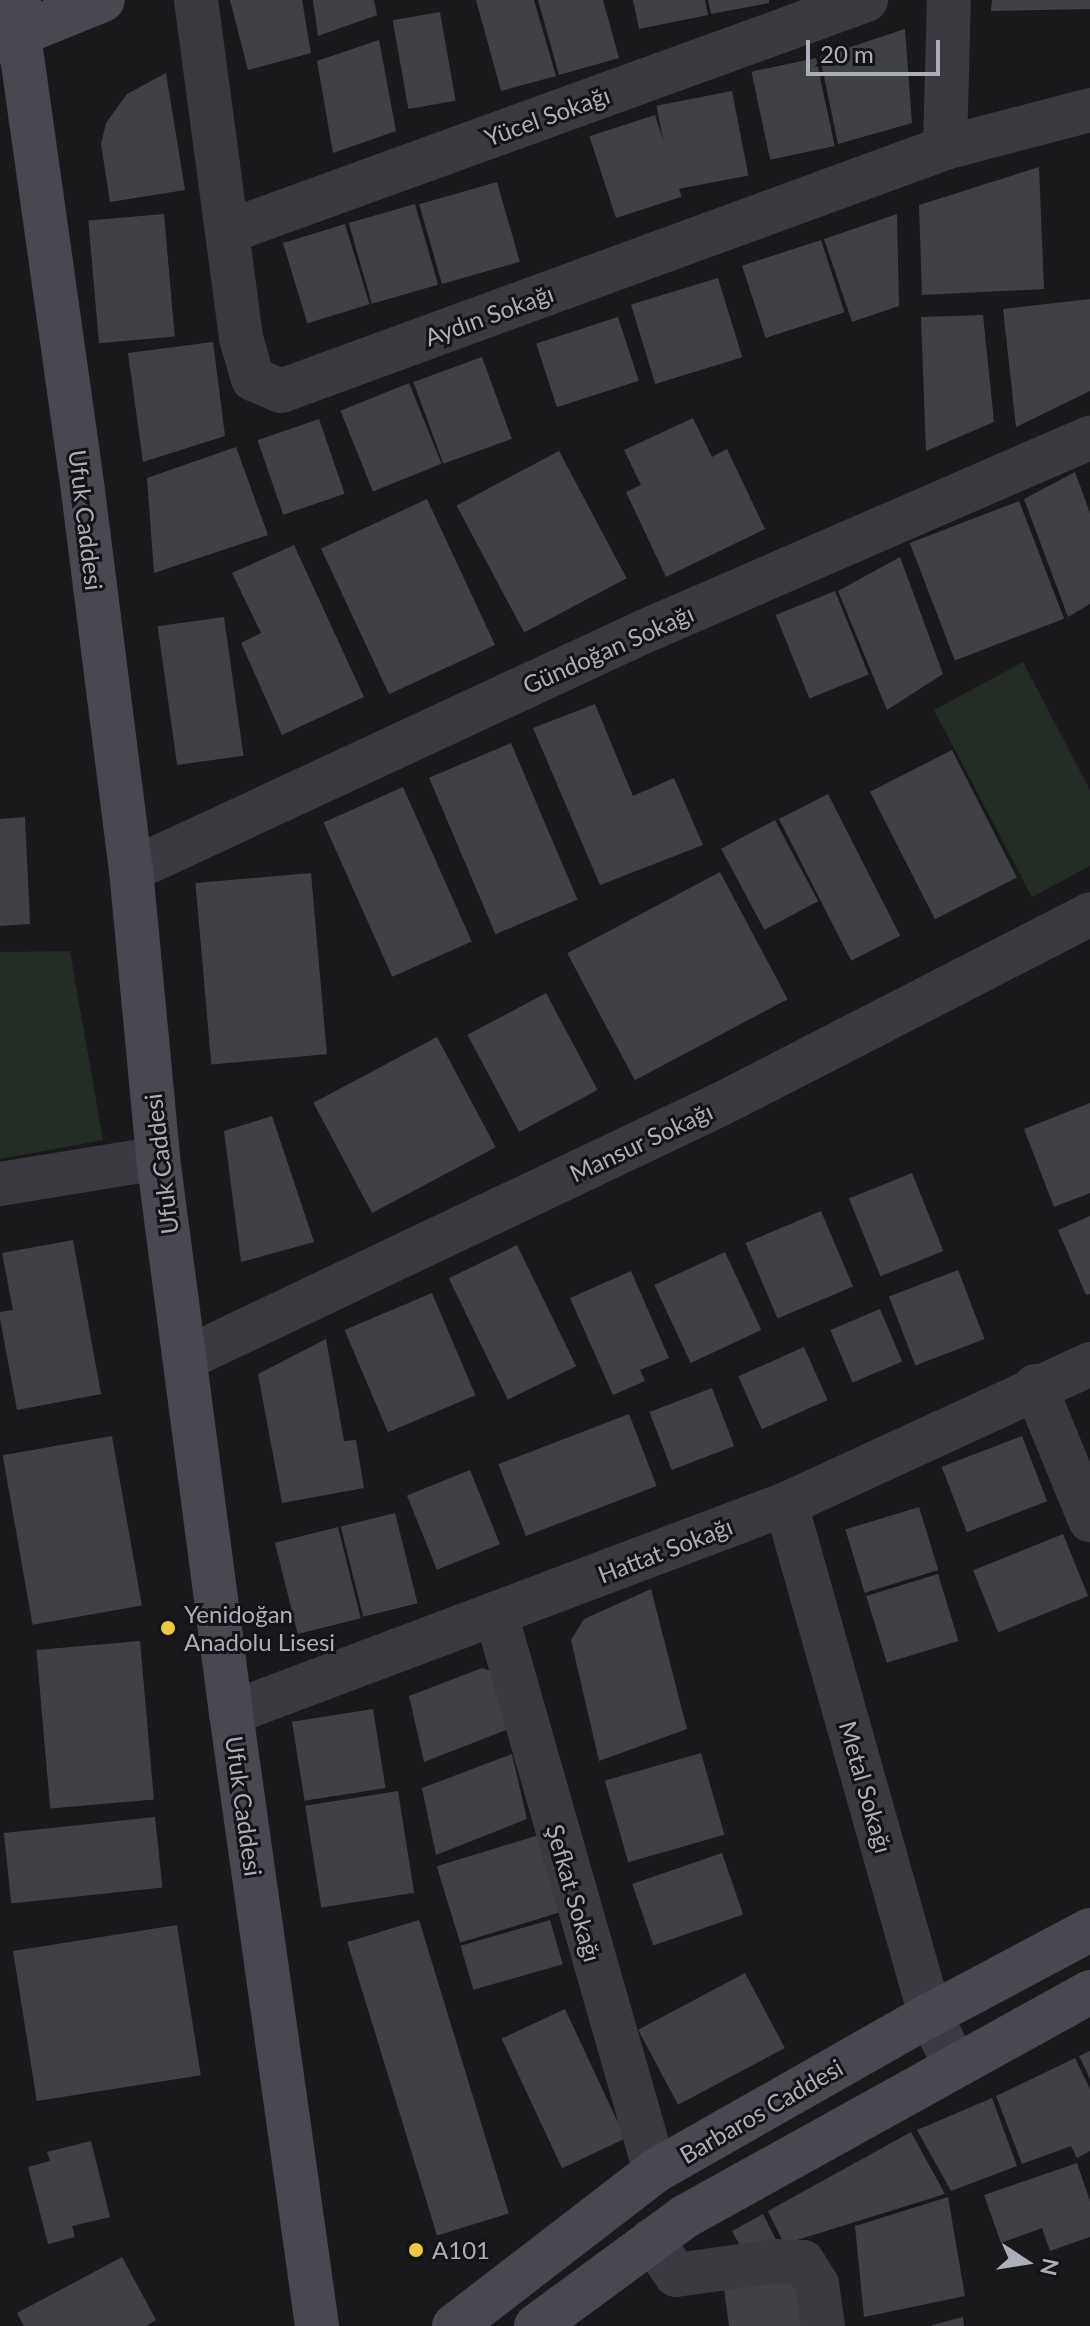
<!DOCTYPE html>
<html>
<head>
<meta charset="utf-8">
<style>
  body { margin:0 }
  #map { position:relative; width:1090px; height:2326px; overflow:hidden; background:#19191b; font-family:Lato,sans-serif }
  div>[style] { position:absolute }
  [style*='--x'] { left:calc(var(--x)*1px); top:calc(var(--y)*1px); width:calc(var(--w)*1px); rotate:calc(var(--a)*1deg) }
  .green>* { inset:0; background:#232b25 }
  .building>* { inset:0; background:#404145; transform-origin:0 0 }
  .street>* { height:44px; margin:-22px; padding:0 22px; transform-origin:22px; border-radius:22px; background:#3a3a40 }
  .secondary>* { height:44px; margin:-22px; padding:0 22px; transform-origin:22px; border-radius:22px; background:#484950 }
  .dots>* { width:22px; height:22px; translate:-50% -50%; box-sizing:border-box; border:4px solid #141416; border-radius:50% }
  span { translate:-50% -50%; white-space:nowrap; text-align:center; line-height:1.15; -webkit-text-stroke:6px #141416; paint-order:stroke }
  .street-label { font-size:24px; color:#acaeba }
  .poi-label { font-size:24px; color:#acaeba }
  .left { translate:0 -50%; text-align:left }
  .north { position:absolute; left:986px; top:2222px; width:80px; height:80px; -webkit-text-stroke:6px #141416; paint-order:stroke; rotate:102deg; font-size:22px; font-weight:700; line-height:32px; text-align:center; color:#acaeba }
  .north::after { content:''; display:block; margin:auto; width:28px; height:36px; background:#acaeba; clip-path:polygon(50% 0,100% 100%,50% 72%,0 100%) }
  .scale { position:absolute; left:806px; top:40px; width:134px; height:36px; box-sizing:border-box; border:4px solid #acaeba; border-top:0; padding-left:10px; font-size:24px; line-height:28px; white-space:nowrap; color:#acaeba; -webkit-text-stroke:6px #141416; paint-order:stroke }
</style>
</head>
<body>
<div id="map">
  <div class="green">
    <div style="clip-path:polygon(1023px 662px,1090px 790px,1090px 866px,1032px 897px,934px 710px)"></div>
    <div style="clip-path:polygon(70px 951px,103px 1140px,0 1159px,0 952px)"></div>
  </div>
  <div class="building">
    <div style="clip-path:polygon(230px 0,302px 0,311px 53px,248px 70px)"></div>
    <div style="clip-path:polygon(313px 0,374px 0,377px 15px,318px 36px)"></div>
    <div style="clip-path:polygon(476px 0,534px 0,556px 76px,501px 91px)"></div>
    <div style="clip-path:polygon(538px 0,603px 0,619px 58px,559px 75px)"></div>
    <div style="clip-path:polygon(633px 0,705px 0,708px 15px,639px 29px)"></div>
    <div style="clip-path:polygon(708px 0,769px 0,769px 3px,711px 14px)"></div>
    <div style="clip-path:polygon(992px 0,1090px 0,1090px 9px,991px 11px)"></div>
    <div style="left:440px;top:12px;width:90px;height:48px;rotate:80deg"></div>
    <div style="clip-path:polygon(905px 29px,912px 123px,838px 144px,820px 57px)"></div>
    <div style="clip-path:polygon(379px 40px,396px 131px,333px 153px,317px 61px)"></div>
    <div style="left:816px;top:58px;width:90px;height:66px;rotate:78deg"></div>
    <div style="clip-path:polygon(166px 73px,185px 190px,110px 202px,101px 144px,106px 123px,127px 94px)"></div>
    <div style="left:732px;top:91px;width:86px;height:77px;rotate:79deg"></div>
    <div style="left:655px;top:115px;width:86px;height:69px;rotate:72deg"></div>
    <div style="clip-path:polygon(1039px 167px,1044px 289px,922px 295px,919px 205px)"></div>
    <div style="left:497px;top:182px;width:83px;height:81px;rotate:74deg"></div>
    <div style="left:415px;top:204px;width:84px;height:69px;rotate:74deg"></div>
    <div style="left:164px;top:214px;width:123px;height:76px;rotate:85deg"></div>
    <div style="clip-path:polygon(897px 214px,899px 306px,852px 322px,824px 239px)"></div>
    <div style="left:345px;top:224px;width:84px;height:65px;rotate:73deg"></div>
    <div style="left:821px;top:240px;width:76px;height:83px;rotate:72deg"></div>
    <div style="left:718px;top:278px;width:83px;height:91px;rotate:73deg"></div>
    <div style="clip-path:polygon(1090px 299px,1090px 391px,1016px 427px,1003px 309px)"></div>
    <div style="clip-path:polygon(983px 315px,994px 422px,926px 451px,921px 317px)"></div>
    <div style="left:618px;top:317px;width:67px;height:86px;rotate:72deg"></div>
    <div style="clip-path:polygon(213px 342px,225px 436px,143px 462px,128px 353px)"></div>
    <div style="left:482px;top:357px;width:87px;height:73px;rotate:70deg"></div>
    <div style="left:409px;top:383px;width:87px;height:74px;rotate:68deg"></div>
    <div style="clip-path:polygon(693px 418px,712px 457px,727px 449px,765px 529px,666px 577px,626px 492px,641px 485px,624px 450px)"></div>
    <div style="left:319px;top:419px;width:79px;height:65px;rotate:71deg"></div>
    <div style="clip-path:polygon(236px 447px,268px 535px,154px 573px,147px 478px)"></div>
    <div style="left:559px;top:451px;width:144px;height:116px;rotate:62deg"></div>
    <div style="clip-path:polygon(1075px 472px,1090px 513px,1090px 604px,1068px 617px,1024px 499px)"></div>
    <div style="left:427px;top:499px;width:161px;height:117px;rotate:65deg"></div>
    <div style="left:1019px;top:501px;width:126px;height:117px;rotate:69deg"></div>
    <div style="clip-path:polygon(294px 545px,364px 697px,282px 735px,241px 643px,261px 633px,232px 573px)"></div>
    <div style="clip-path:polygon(900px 557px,943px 674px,887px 710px,838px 591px)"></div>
    <div style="left:835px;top:591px;width:90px;height:64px;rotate:68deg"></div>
    <div style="left:224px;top:617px;width:140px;height:67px;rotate:82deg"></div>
    <div style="clip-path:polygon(595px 704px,633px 796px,674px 778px,703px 845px,600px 885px,533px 728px)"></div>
    <div style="left:511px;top:743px;width:170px;height:89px;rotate:67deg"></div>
    <div style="left:952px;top:750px;width:143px;height:92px;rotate:63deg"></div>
    <div style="left:403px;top:787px;width:169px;height:87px;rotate:66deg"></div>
    <div style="left:828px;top:794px;width:159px;height:55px;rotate:63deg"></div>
    <div style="clip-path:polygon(25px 817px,30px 924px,0 926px,0 819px)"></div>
    <div style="left:775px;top:820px;width:92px;height:61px;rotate:62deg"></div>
    <div style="left:720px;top:872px;width:144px;height:173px;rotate:62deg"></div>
    <div style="left:311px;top:873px;width:182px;height:116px;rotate:85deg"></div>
    <div style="left:546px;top:993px;width:110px;height:89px;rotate:62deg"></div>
    <div style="left:437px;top:1037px;width:125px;height:140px;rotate:62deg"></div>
    <div style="clip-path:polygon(1090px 1103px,1090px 1193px,1054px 1207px,1024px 1129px)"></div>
    <div style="clip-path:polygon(272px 1116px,314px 1242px,241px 1262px,224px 1131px)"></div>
    <div style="left:912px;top:1173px;width:84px;height:68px;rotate:68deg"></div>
    <div style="left:821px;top:1211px;width:82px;height:82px;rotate:67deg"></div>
    <div style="clip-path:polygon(1090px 1216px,1090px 1294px,1086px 1295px,1058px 1230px)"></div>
    <div style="clip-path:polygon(73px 1240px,101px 1394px,17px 1410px,0 1319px,0 1312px,13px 1310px,2px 1253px)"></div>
    <div style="left:517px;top:1245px;width:135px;height:76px;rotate:64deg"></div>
    <div style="left:725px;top:1252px;width:86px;height:78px;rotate:65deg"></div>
    <div style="left:958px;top:1270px;width:74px;height:74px;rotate:69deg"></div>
    <div style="clip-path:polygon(631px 1271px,669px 1358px,640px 1370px,645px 1381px,613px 1395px,570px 1298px)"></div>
    <div style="left:432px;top:1293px;width:111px;height:95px;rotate:67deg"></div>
    <div style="left:880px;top:1309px;width:57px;height:54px;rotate:67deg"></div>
    <div style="clip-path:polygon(326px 1339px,344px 1441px,356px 1440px,364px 1488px,282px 1503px,258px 1374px)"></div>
    <div style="left:804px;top:1347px;width:58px;height:72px;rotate:66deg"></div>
    <div style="left:712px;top:1388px;width:62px;height:67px;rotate:69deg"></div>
    <div style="left:629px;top:1414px;width:77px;height:140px;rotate:69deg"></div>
    <div style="left:112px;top:1436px;width:172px;height:111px;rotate:80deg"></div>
    <div style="left:1022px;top:1436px;width:70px;height:86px;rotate:69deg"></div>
    <div style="left:470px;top:1470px;width:80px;height:68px;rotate:68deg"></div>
    <div style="left:919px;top:1507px;width:66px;height:77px;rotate:73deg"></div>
    <div style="left:395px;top:1513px;width:93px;height:56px;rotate:76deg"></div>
    <div style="left:338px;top:1527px;width:94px;height:65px;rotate:76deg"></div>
    <div style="left:1063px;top:1534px;width:67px;height:97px;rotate:68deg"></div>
    <div style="left:938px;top:1574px;width:70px;height:75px;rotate:73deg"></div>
    <div style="clip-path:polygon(651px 1589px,687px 1729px,599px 1761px,571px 1640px,584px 1619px)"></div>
    <div style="left:140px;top:1641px;width:159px;height:104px;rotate:85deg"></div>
    <div style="clip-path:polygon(482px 1668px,493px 1672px,506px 1730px,424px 1762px,409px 1696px)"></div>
    <div style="left:373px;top:1709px;width:80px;height:82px;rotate:81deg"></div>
    <div style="left:701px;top:1753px;width:85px;height:100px;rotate:74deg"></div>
    <div style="clip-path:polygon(512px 1754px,527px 1819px,436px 1855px,422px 1788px)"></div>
    <div style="left:398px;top:1791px;width:103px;height:94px;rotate:81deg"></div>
    <div style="left:155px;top:1817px;width:71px;height:152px;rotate:84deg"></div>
    <div style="left:539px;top:1835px;width:80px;height:107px;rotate:73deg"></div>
    <div style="left:722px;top:1853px;width:65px;height:95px;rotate:71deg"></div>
    <div style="left:419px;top:1920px;width:307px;height:75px;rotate:73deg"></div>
    <div style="left:550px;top:1920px;width:46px;height:93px;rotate:74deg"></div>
    <div style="left:177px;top:1925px;width:152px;height:166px;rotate:81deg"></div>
    <div style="left:745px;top:1973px;width:85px;height:121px;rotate:62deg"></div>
    <div style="left:565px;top:2009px;width:143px;height:70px;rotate:65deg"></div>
    <div style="clip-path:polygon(1090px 2051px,1090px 2079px,1079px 2056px)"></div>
    <div style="clip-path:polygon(1075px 2058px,1090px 2089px,1090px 2151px,1077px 2158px,1071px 2146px,1022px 2164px,996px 2096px)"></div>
    <div style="clip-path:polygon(992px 2098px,1017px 2166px,951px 2191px,917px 2130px)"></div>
    <div style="clip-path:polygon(911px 2132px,945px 2194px,784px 2244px,768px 2211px)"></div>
    <div style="clip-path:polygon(91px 2141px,110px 2217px,72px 2226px,75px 2237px,48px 2244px,28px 2167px,50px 2161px,47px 2152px)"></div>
    <div style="clip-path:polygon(1077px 2163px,1090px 2201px,1090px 2237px,1050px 2251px,1042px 2228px,1001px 2243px,984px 2195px)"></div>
    <div style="clip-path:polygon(948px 2197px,965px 2296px,864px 2317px,855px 2226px)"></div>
    <div style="clip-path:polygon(763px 2214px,779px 2246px,746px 2257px,732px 2231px)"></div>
    <div style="clip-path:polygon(122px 2257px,156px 2320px,146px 2326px,24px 2326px,17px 2313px)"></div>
    <div style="clip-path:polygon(797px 2279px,803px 2326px,729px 2326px,724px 2289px)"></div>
    <div style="clip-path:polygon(963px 2317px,964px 2326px,932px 2326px,932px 2325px)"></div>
  </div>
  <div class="street">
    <div style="--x:196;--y:0;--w:341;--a:82.4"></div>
    <div style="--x:241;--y:338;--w:43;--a:73.7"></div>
    <div style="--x:253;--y:379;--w:30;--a:23"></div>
    <div style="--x:281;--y:391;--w:707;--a:-20.1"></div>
    <div style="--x:945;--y:148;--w:150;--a:-14.7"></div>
    <div style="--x:945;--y:148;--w:148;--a:-88.5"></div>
    <div style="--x:227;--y:232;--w:680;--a:-19.95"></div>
    <div style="--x:131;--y:870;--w:565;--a:-24.93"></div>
    <div style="--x:643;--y:632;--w:487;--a:-23.5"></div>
    <div style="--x:0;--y:1184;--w:160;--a:-9.3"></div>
    <div style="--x:187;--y:1358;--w:591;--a:-25.44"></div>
    <div style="--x:721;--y:1104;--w:415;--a:-27.2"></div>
    <div style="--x:1035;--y:1386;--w:145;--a:67.7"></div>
    <div style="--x:786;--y:1504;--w:531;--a:74.26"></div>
    <div style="--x:930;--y:2015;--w:56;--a:63.4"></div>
    <div style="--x:496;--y:1614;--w:579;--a:74.07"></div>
    <div style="--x:231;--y:1713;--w:593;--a:-20.64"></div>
    <div style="--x:786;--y:1504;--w:335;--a:-24.7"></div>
    <div style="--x:652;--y:2240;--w:42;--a:55.6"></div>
    <div style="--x:676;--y:2275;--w:101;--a:-8"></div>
    <div style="--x:776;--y:2261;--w:27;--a:2"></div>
    <div style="--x:803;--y:2262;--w:26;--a:58"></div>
    <div style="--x:817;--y:2284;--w:42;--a:81.9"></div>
  </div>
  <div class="secondary">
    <div style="--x:19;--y:0;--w:35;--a:90"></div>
    <div style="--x:19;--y:35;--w:460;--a:82"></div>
    <div style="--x:83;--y:491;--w:382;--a:82.8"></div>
    <div style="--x:131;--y:870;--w:289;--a:84.6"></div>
    <div style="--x:158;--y:1158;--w:560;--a:82.51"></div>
    <div style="--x:231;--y:1713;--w:619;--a:82.01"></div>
    <div style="--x:0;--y:42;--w:111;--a:-22.2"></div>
    <div style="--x:454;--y:2326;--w:254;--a:-37.6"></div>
    <div style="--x:655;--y:2171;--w:316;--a:-29.6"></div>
    <div style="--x:930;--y:2015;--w:181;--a:-28"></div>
    <div style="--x:536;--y:2326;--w:186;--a:-36.3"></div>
    <div style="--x:686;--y:2216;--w:462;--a:-29"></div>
  </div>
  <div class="dots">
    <div style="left:168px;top:1628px;background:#ecca40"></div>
    <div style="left:416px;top:2250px;background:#ecca40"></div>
  </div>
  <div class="street-label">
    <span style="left:547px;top:116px;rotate:-20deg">Yücel Sokağı</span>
    <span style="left:489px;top:315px;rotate:-20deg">Aydın Sokağı</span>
    <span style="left:86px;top:520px;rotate:83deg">Ufuk Caddesi</span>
    <span style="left:608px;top:649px;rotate:-24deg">Gündoğan Sokağı</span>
    <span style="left:641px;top:1142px;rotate:-25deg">Mansur Sokağı</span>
    <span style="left:161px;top:1164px;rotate:-97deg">Ufuk Caddesi</span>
    <span style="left:665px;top:1550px;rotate:-21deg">Hattat Sokağı</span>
    <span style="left:866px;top:1787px;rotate:74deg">Metal Sokağı</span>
    <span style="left:244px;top:1806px;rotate:82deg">Ufuk Caddesi</span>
    <span style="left:574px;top:1893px;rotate:74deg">Şefkat Sokağı</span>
    <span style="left:761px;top:2111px;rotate:-30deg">Barbaros Caddesi</span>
  </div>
  <div class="poi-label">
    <span class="left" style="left:184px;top:1628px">Yenidoğan<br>Anadolu Lisesi</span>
    <span class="left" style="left:432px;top:2250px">A101</span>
  </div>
  <div class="north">N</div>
  <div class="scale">20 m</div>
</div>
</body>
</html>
